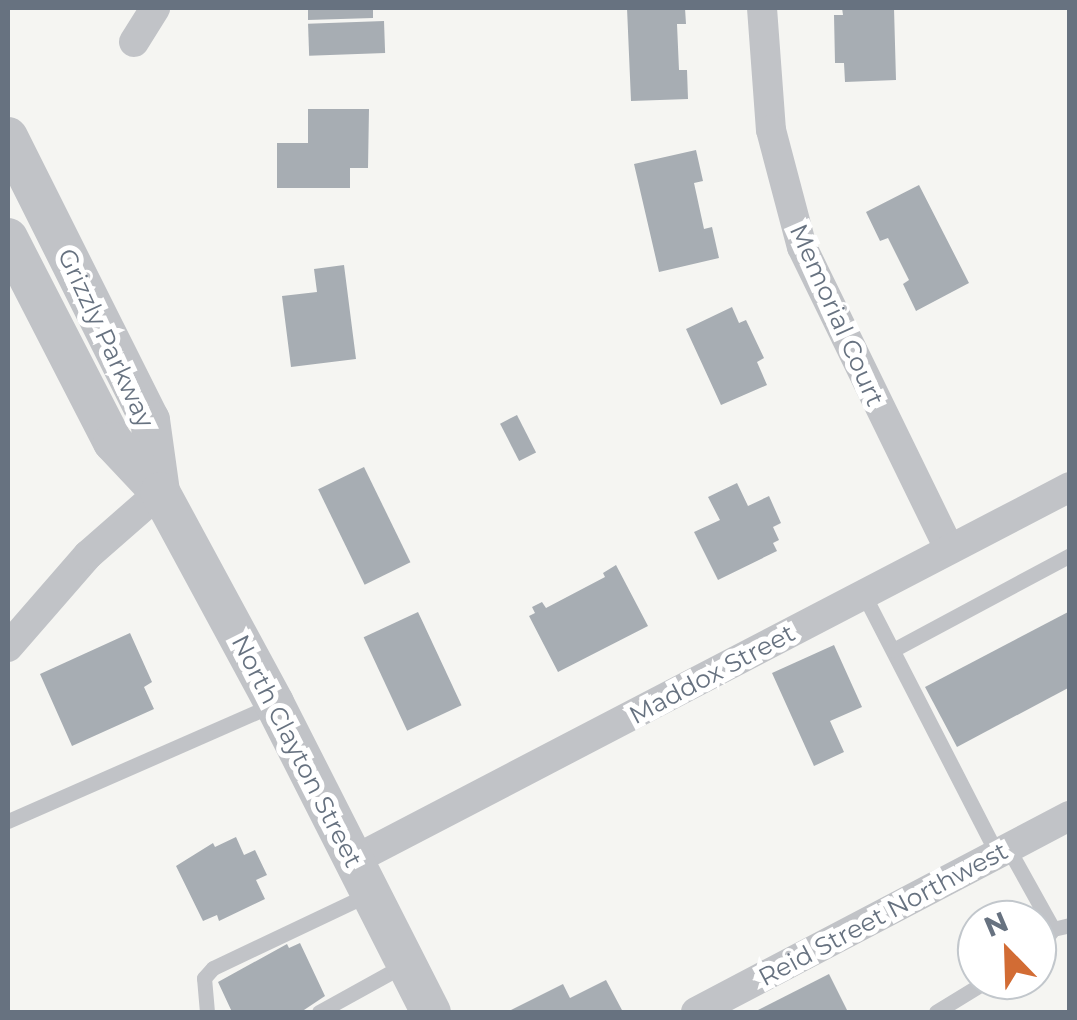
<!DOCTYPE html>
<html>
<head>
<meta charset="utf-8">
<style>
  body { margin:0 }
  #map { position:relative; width:1077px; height:1020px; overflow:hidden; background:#f5f5f2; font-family:Montserrat,sans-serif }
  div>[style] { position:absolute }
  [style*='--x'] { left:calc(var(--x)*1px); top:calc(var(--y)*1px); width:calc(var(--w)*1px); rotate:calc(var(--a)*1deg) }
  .building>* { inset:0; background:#a7adb3; transform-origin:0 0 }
  .service>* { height:15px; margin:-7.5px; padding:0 7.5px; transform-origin:7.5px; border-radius:7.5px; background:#c1c3c7 }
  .minor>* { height:30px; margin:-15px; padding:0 15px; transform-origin:15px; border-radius:15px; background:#c1c3c7 }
  .tertiary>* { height:40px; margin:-20px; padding:0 20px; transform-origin:20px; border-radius:20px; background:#c1c3c7 }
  span { translate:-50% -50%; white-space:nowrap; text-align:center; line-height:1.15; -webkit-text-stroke:10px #fff; paint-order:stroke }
  .street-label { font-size:25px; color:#677280 }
  .frame { position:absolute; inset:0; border:10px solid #677280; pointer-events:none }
  .north { position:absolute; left:957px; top:900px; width:100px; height:100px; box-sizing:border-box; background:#fff; border:2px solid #c2c7cc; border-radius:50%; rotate:337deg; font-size:28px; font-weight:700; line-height:40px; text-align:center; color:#677280 }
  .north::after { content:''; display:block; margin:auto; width:35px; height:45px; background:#d26c34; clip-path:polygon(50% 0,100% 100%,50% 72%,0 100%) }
</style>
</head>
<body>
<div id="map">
  <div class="building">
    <div style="clip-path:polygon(308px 8px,373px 8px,373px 18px,308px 20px)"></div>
    <div style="clip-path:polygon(627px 8px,685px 8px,686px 24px,677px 24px,679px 70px,687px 70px,688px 99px,631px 101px)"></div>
    <div style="clip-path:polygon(842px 8px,894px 8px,896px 80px,845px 82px,844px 63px,835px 63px,834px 15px,843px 15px)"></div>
    <div style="left:384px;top:21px;width:32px;height:76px;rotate:88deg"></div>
    <div style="clip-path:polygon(308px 109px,369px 109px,368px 168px,350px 168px,350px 188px,277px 188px,277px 143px,308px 143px)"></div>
    <div style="clip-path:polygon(696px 150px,703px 181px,694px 183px,704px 229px,712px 227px,719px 258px,659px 272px,634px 164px)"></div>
    <div style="clip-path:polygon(919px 185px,969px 283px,916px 311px,903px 284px,909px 280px,888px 238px,880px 241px,866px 212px)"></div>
    <div style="clip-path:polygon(344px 265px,356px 359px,291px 367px,282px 296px,317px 292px,314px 269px)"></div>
    <div style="clip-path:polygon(732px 307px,739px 323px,746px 320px,764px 358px,757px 362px,767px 385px,721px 405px,686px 329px)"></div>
    <div style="left:517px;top:415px;width:42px;height:19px;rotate:63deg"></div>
    <div style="left:364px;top:467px;width:106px;height:51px;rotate:64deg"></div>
    <div style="clip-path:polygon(737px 483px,748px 506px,769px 496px,781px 523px,773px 527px,779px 540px,773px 543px,777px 551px,718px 580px,694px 532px,720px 520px,708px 497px)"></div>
    <div style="clip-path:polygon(616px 565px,648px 626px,558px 672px,529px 616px,535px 613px,532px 607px,542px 602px,546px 608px,605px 577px,603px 573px)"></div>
    <div style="clip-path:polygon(1070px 611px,1070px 687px,957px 747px,925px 687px)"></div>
    <div style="left:418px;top:612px;width:103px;height:60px;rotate:65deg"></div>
    <div style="clip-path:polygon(130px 633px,152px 682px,144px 687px,154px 709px,72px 746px,40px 674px)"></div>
    <div style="clip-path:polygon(834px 645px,862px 707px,830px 721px,844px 752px,814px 766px,772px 673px)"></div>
    <div style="clip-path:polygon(236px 837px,244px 855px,255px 850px,267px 875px,256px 880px,265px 899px,219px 921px,217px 915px,203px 921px,176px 866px,213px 843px,215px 847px)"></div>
    <div style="clip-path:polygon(300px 943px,325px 996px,301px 1012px,232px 1012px,218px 982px,287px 944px,289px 948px)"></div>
    <div style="clip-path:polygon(829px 974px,848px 1012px,754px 1012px)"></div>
    <div style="clip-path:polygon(606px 980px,623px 1012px,507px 1012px,563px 984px,570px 998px)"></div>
  </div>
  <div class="service">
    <div style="--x:864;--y:595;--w:291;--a:62.8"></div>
    <div style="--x:893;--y:650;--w:201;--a:-28.2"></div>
    <div style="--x:8;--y:821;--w:291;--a:-23.7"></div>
    <div style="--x:1008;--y:848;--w:93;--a:60.9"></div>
    <div style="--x:1037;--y:951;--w:27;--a:-54"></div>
    <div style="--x:1053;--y:929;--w:17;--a:-13"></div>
    <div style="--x:207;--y:1012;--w:34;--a:-95"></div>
    <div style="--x:204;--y:978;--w:13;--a:-48"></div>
    <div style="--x:213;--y:968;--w:175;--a:-25.4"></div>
    <div style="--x:319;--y:1012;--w:99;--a:-28.9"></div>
    <div style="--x:936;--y:1012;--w:61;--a:-31.6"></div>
  </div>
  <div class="minor">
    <div style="--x:762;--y:8;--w:122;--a:85.8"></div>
    <div style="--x:771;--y:130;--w:121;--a:75.2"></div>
    <div style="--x:802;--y:247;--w:336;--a:64"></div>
    <div style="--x:134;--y:42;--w:40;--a:-58"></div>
    <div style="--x:8;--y:647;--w:122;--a:-49"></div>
    <div style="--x:88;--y:555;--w:96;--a:-41.2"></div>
    <div style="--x:354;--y:860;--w:807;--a:-27.52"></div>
    <div style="--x:696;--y:1012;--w:422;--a:-27.7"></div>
  </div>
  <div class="tertiary">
    <div style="--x:8;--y:137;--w:317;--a:63.4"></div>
    <div style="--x:150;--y:420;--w:73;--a:82.1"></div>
    <div style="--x:8;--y:238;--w:229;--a:62.8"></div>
    <div style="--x:113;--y:442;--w:69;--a:46.8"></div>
    <div style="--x:160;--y:492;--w:240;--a:61.6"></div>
    <div style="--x:274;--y:703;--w:347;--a:63.1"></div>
  </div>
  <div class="street-label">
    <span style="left:837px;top:315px;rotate:66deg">Memorial Court</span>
    <span style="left:106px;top:338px;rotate:65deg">Grizzly Parkway</span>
    <span style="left:712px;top:674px;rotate:-28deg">Maddox Street</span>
    <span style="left:297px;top:751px;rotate:63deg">North Clayton Street</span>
    <span style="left:883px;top:914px;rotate:-28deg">Reid Street Northwest</span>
  </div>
  <div class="frame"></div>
  <div class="north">N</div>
</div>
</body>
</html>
